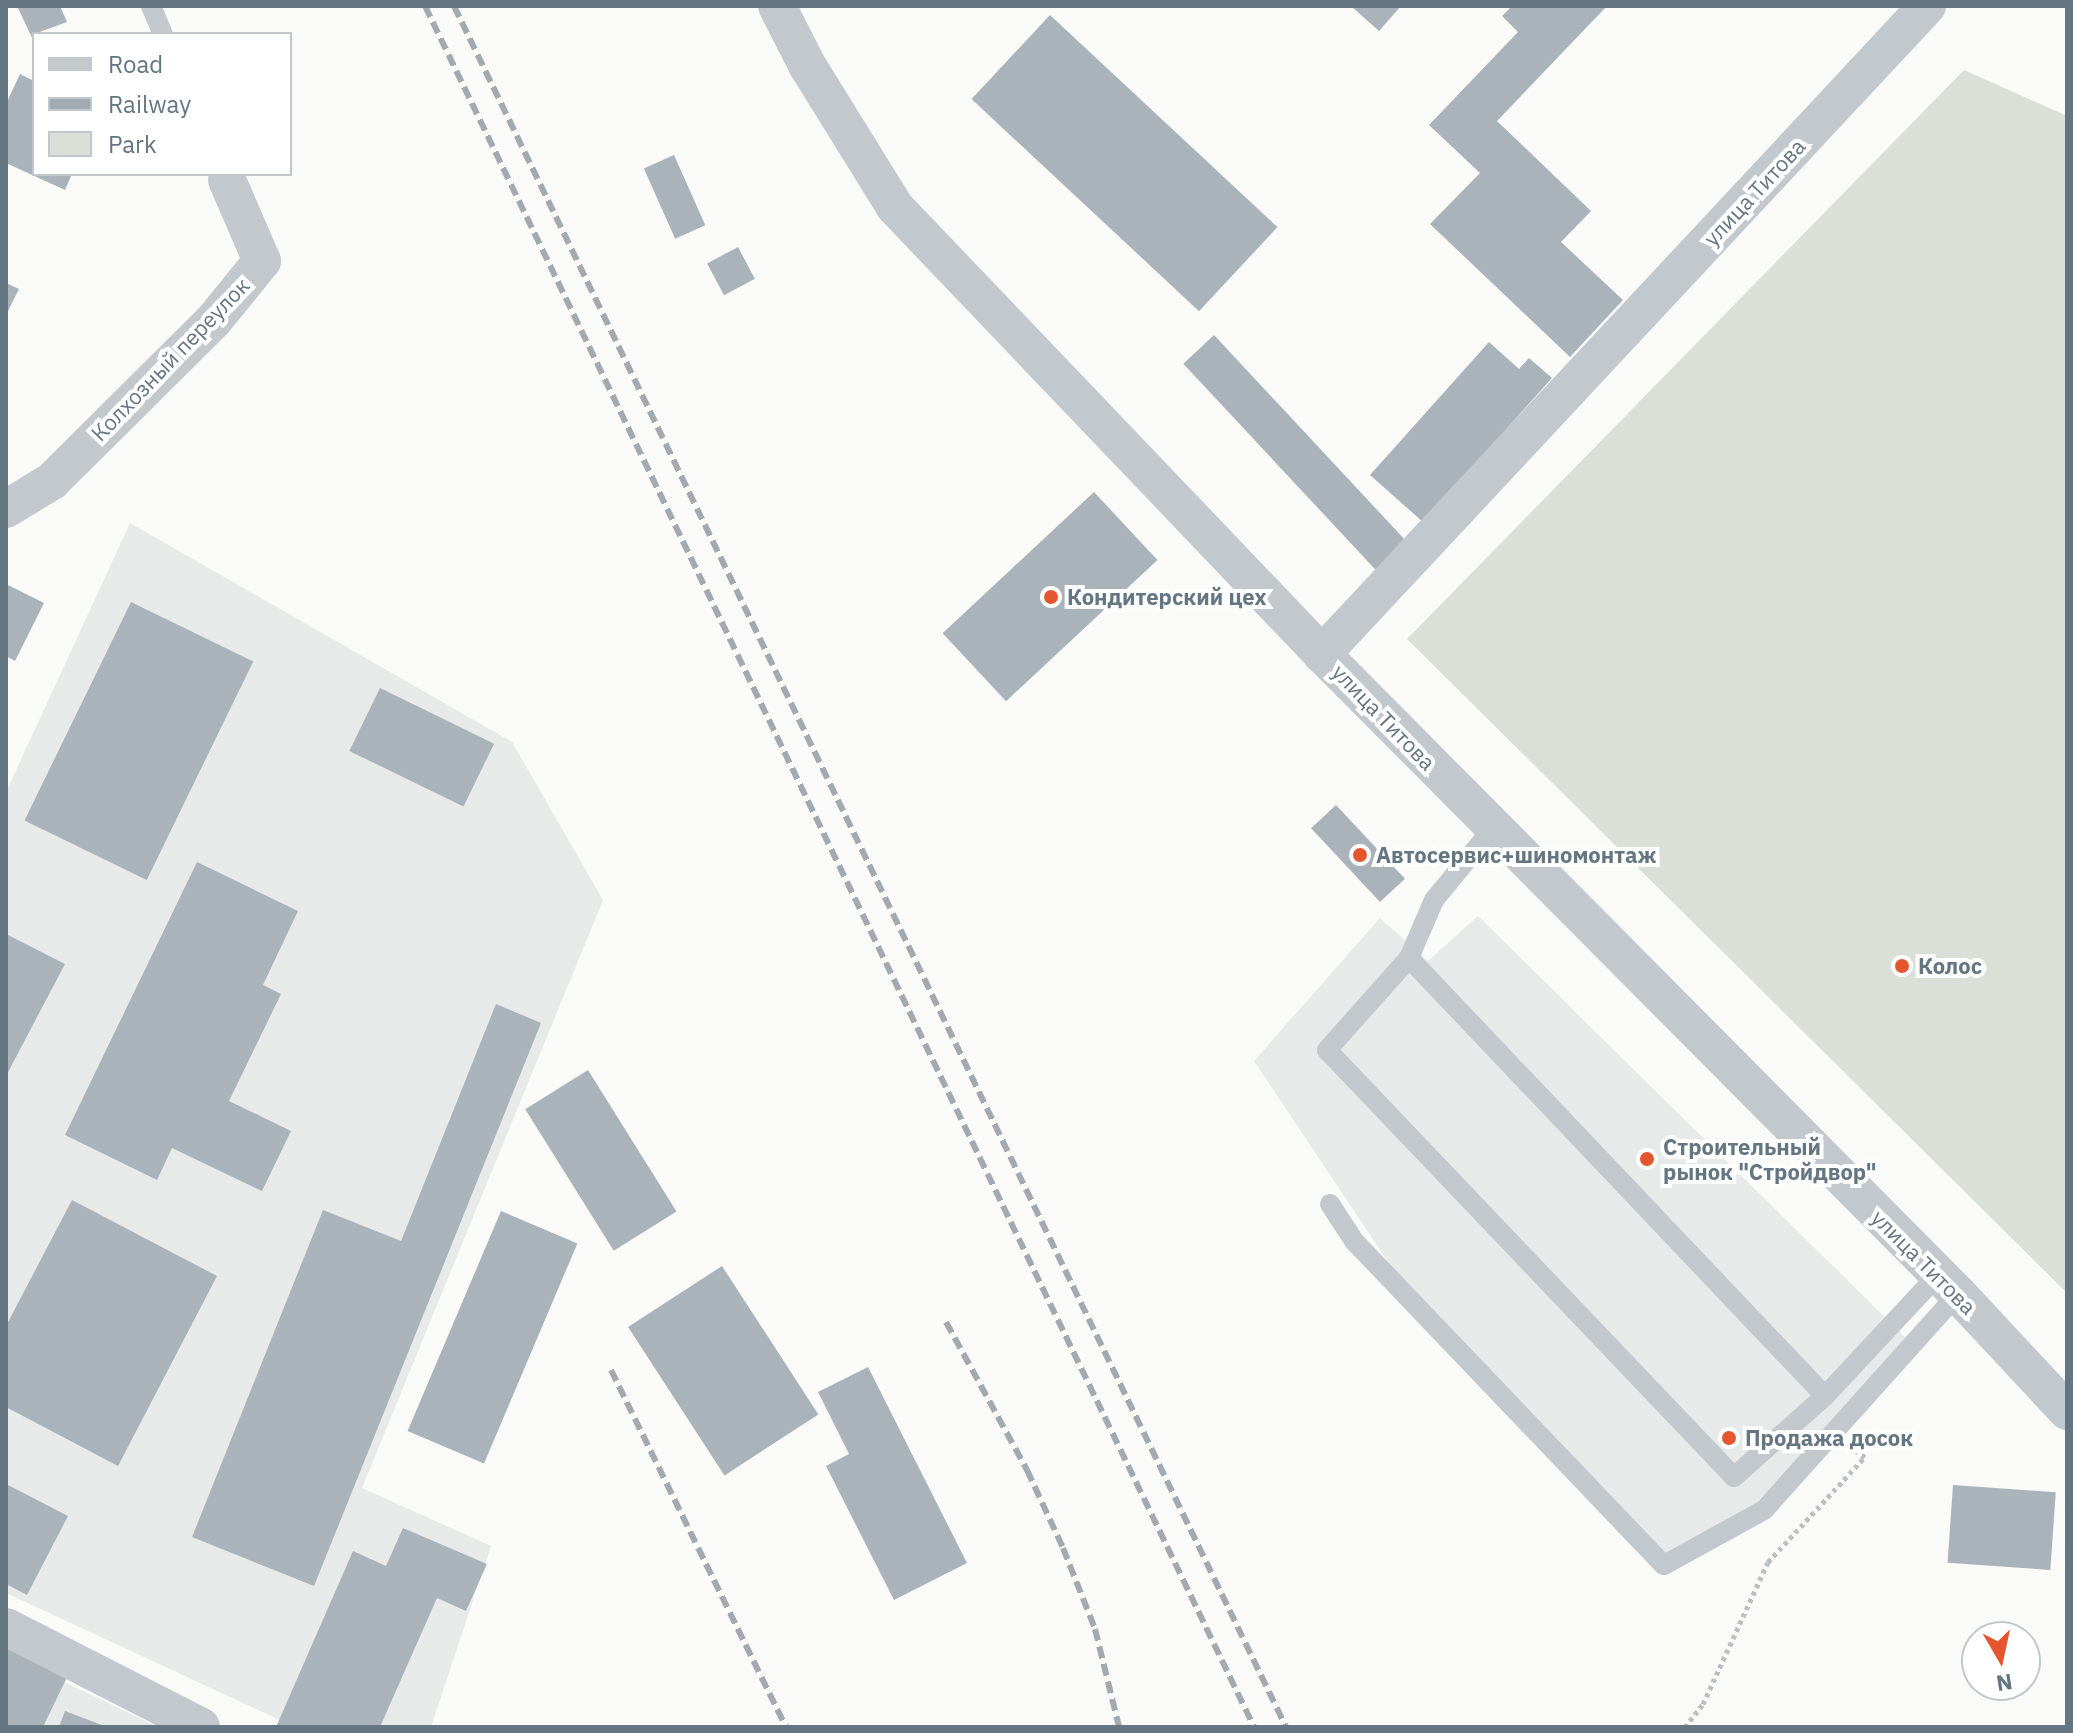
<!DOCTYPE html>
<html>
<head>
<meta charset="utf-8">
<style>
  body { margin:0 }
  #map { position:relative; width:2073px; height:1733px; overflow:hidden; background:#fafaf8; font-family:"IBM Plex Sans",sans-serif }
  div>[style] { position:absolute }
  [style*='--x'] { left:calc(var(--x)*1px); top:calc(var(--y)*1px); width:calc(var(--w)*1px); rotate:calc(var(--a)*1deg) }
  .built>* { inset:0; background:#e8e9e9 }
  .green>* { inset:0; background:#dadfd7 }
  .building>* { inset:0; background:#aab3b9; transform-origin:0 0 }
  .path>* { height:5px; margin-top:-2.5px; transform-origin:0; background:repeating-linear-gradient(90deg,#bbbfc2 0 4px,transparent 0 8px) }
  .lane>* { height:20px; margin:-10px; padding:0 10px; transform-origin:10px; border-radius:10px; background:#c3c8cc }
  .street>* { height:38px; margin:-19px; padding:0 19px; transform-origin:19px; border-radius:19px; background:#c3c8cc }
  .rail>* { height:6px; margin-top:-3px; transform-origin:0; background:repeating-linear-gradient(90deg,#a2aab0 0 12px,transparent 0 18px) }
  .dots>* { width:22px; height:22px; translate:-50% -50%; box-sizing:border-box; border:4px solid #fff; border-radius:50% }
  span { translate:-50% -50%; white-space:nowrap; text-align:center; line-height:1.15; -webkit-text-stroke:8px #fff; paint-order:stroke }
  .street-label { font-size:22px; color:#657683 }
  .poi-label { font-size:22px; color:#657683; font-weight:700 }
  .left { translate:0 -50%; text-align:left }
  .frame { position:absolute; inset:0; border:8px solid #657683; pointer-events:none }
  .legend { position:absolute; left:32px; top:32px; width:260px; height:144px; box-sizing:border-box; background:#fff; border:2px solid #c1c8cd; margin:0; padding:10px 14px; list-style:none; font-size:24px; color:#657683 }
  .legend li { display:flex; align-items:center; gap:16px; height:40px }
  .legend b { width:40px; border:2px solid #c1c8cd }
  .north { position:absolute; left:1961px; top:1621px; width:80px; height:80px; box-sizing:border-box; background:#fff; border:2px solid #c1c8cd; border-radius:50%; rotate:171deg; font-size:22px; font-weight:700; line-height:32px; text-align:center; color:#657683 }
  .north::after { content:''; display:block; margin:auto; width:28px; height:36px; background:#e4572e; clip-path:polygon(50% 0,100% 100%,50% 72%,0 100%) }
</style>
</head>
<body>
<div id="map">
  <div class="built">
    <div style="clip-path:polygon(130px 523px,512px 742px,603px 900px,362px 1488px,491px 1546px,431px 1727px,295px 1727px,6px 1593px,6px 792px)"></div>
    <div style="clip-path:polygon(1478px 916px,1911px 1343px,1748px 1511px,1661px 1557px,1398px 1277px,1254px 1061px,1380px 918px,1428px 961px)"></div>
    <div style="clip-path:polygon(6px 1654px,158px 1727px,6px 1727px)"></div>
  </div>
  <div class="green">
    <div style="clip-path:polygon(1964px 70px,2067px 116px,2067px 1293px,1407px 639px)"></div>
  </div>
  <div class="building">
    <div style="clip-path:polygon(17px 6px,60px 6px,67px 22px,34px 34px,34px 42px)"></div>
    <div style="clip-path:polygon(1351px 6px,1401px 6px,1379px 31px)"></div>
    <div style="clip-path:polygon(1512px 6px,1607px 6px,1497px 121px,1591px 211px,1561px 242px,1623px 300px,1570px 357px,1430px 224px,1480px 173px,1429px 125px,1518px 32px,1502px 16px)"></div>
    <div style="left:1050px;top:15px;width:311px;height:115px;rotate:43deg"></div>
    <div style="clip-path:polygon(20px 74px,34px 81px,34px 174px,72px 174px,65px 190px,6px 163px,6px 104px)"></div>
    <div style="left:674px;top:155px;width:77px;height:33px;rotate:66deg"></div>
    <div style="left:738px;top:247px;width:36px;height:35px;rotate:62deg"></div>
    <div style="clip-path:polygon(6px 283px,19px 289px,6px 315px)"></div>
    <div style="left:1214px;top:335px;width:284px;height:42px;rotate:47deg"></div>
    <div style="clip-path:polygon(1489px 342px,1519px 369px,1529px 358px,1552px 378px,1423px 522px,1370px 475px)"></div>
    <div style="left:1094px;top:492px;width:93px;height:207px;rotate:47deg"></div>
    <div style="clip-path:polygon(6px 584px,44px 603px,15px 661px,6px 656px)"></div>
    <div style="left:131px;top:602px;width:136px;height:243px;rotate:26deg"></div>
    <div style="left:380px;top:688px;width:127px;height:70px;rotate:26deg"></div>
    <div style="left:1336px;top:805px;width:101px;height:34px;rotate:47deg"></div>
    <div style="clip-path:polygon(197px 862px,298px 911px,263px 985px,281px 994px,229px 1101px,291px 1131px,262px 1191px,172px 1148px,157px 1180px,65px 1135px)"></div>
    <div style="clip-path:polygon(6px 934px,65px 964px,6px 1076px)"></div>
    <div style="clip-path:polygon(496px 1004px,541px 1023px,314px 1586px,192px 1537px,323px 1210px,401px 1241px)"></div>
    <div style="left:588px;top:1070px;width:167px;height:74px;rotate:58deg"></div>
    <div style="clip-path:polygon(72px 1200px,217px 1276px,118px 1466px,6px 1407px,6px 1326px)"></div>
    <div style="left:501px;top:1211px;width:83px;height:239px;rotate:23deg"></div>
    <div style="left:722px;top:1266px;width:177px;height:112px;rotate:57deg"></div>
    <div style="clip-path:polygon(868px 1367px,967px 1563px,894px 1600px,826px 1466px,849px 1454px,818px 1392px)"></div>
    <div style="clip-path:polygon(6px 1484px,68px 1516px,27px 1595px,6px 1584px)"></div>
    <div style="left:1953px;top:1485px;width:103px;height:78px;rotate:4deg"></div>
    <div style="clip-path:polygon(403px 1528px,487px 1564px,466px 1611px,437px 1598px,380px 1727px,276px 1727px,353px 1551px,386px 1566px)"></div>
    <div style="clip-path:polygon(6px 1640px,70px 1671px,43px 1727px,6px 1727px)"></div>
    <div style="clip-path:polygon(65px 1711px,107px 1727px,59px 1727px)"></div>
  </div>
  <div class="path">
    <div style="--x:1685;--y:1727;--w:29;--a:-52"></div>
    <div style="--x:1703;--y:1704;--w:156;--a:-65.4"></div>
    <div style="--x:1768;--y:1562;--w:143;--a:-47.3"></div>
    <div style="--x:1865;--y:1457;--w:11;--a:-146"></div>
  </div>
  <div class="lane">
    <div style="--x:151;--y:6;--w:30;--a:67"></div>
    <div style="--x:1493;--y:828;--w:93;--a:129.3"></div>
    <div style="--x:1434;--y:900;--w:63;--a:113.3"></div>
    <div style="--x:1409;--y:958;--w:123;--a:131.7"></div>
    <div style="--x:1327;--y:1050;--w:590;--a:46.37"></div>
    <div style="--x:1734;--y:1477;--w:122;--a:-41.7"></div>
    <div style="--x:1825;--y:1396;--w:164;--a:-47"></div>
    <div style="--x:1409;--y:958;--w:604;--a:46.48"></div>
    <div style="--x:1330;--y:1204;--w:44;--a:57"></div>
    <div style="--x:1354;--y:1241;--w:448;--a:46.3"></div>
    <div style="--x:1664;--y:1565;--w:114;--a:-28.8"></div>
    <div style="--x:1764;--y:1510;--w:290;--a:-48.1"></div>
  </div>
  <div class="street">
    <div style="--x:777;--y:6;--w:66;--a:63"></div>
    <div style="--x:807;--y:65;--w:167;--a:58.2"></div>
    <div style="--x:895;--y:207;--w:618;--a:46.31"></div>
    <div style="--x:1927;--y:6;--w:887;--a:133.03"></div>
    <div style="--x:1322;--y:654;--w:902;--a:45.18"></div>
    <div style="--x:1958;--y:1294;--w:160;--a:47"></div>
    <div style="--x:6;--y:509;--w:54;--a:-31.3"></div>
    <div style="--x:52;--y:481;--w:228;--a:-44.8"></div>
    <div style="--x:214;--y:320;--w:76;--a:-50.9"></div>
    <div style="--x:262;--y:261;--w:88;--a:-113.4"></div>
    <div style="--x:6;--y:1627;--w:219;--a:27.1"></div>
  </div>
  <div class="rail">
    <div style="--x:425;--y:6;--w:1910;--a:64.28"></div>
    <div style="--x:454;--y:6;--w:1912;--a:64.2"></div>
    <div style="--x:946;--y:1322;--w:169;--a:61.3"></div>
    <div style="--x:1027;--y:1470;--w:86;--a:65.2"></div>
    <div style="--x:1063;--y:1548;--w:87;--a:68.4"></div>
    <div style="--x:1095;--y:1629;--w:101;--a:76.2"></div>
    <div style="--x:611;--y:1370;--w:398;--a:63.9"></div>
  </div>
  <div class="dots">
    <div style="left:1051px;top:597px;background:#e4572e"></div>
    <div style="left:1360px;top:855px;background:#e4572e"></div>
    <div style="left:1902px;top:966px;background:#e4572e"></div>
    <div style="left:1647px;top:1159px;background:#e4572e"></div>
    <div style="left:1729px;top:1438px;background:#e4572e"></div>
  </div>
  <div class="street-label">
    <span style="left:1754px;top:192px;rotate:-47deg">улица Титова</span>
    <span style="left:170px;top:359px;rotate:-46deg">Колхозный переулок</span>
    <span style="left:1384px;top:717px;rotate:46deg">улица Титова</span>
    <span style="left:1924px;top:1262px;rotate:45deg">улица Титова</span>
  </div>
  <div class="poi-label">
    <span class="left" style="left:1067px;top:597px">Кондитерский цех</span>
    <span class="left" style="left:1376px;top:855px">Автосервис+шиномонтаж</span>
    <span class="left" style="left:1918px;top:966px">Колос</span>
    <span class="left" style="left:1663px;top:1159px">Строительный<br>рынок "Стройдвор"</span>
    <span class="left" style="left:1745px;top:1438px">Продажа досок</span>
  </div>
  <div class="frame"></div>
  <ul class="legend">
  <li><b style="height:10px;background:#c3c8cc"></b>Road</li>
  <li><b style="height:10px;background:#a2aab0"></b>Railway</li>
  <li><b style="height:22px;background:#dadfd7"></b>Park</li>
  </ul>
  <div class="north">N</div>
</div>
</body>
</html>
